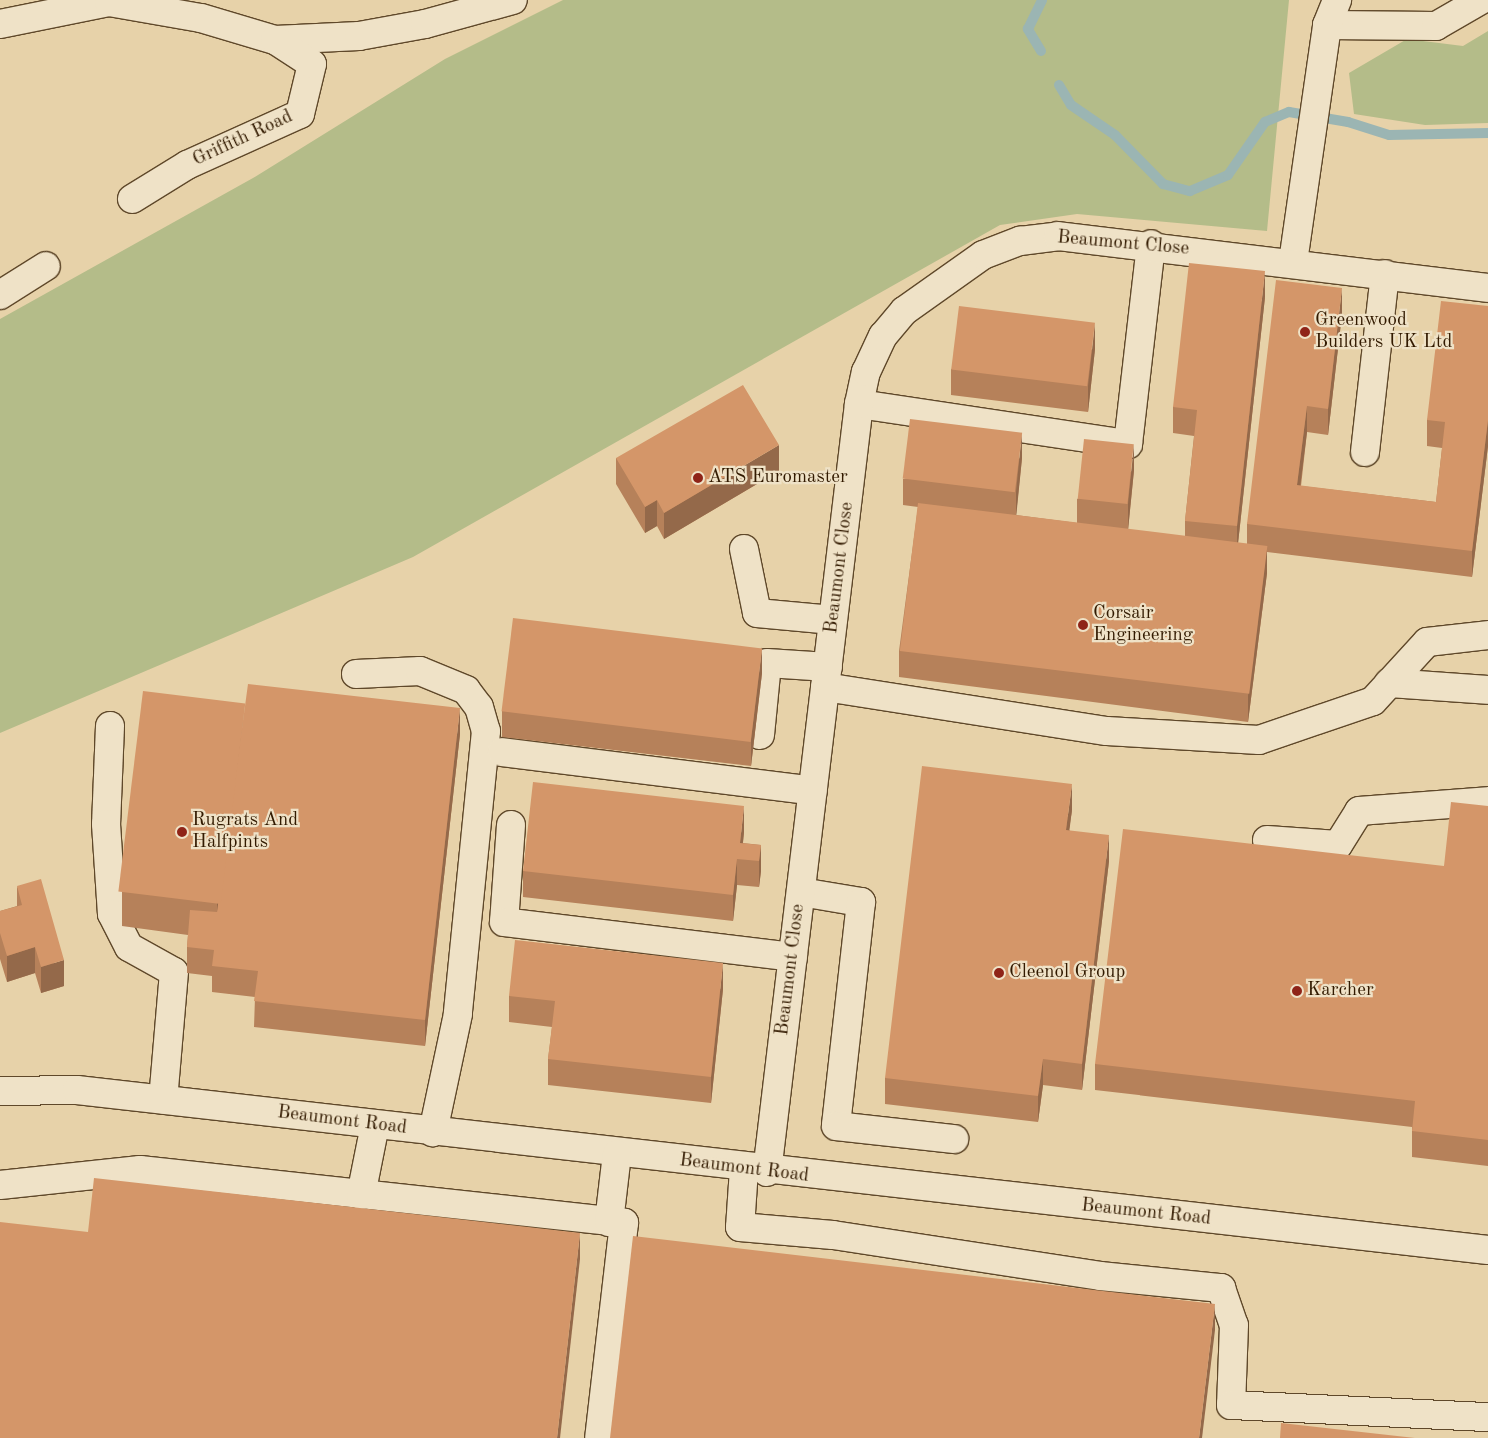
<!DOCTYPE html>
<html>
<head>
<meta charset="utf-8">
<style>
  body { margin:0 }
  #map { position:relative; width:1488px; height:1438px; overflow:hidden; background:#e7d2a9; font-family:"Old Standard TT",serif }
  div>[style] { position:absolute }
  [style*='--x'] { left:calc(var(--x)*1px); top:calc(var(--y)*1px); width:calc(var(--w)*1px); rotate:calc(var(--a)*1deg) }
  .green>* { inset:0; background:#b4bc89 }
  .stream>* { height:10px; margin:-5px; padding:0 5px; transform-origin:5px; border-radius:5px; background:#9bb5b3 }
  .roads { filter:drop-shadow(1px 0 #5f482a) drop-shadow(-1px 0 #5f482a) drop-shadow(0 1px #5f482a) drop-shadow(0 -1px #5f482a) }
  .minor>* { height:28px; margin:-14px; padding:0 14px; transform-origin:14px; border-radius:14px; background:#efe2c7 }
  .wall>* { inset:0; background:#b6815a }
  .shaded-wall>* { inset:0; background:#94694a }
  .building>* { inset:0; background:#d49669; transform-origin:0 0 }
  .dots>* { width:14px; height:14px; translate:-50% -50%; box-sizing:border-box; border:2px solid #efe2c7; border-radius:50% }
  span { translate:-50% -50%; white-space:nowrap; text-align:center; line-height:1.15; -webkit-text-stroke:4.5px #efe2c7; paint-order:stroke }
  .street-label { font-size:19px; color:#321a00 }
  .poi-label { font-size:19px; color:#321a00 }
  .left { translate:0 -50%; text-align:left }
</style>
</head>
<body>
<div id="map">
  <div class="green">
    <div style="clip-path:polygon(563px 0,1289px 0,1267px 231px,1077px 214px,1000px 225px,413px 557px,0 733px,0 319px,253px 178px,445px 59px)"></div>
    <div style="clip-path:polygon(1488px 31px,1488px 123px,1425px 125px,1354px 114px,1349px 73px,1407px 39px,1463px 46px)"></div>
  </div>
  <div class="stream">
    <div style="--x:1041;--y:51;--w:26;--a:-121"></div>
    <div style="--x:1028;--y:29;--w:32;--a:-64"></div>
    <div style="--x:1059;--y:85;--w:23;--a:59"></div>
    <div style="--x:1071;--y:105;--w:53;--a:34.3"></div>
    <div style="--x:1115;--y:135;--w:69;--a:45.6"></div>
    <div style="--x:1163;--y:184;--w:28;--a:15"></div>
    <div style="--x:1190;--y:191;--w:41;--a:-22.8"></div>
    <div style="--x:1228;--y:175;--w:65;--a:-55.1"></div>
    <div style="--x:1265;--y:122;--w:26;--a:-23"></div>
    <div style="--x:1289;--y:112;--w:60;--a:9.6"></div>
    <div style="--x:1348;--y:122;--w:43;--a:17.6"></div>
    <div style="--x:1389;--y:135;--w:99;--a:-1.2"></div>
  </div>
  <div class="roads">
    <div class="minor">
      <div style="--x:0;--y:24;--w:111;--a:-11.4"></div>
      <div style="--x:109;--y:2;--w:93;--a:9.9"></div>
      <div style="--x:201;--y:18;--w:77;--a:16.6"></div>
      <div style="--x:275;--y:40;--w:84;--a:-2.7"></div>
      <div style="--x:359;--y:36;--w:67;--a:-10.3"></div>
      <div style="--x:425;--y:24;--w:91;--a:-15.3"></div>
      <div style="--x:1327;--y:25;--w:109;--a:0.5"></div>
      <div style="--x:1436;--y:26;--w:52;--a:-30"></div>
      <div style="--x:132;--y:199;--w:65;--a:-31.7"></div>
      <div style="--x:187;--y:165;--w:124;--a:-24.3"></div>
      <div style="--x:300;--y:114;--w:51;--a:-76.5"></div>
      <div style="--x:312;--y:64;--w:44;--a:-147"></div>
      <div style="--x:1293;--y:262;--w:239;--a:-81.8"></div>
      <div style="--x:1327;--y:25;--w:27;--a:-68"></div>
      <div style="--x:0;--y:295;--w:54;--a:-32.2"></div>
      <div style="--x:859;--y:404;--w:272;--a:8.5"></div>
      <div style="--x:1128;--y:444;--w:201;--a:-83.4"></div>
      <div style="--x:1365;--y:452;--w:179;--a:-83.6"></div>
      <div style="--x:744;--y:549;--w:65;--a:78.5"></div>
      <div style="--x:757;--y:613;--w:76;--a:5.3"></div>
      <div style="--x:356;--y:674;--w:64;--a:-2.7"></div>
      <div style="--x:420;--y:671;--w:50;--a:22.4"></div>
      <div style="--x:466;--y:690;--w:21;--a:53"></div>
      <div style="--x:479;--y:707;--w:25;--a:74"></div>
      <div style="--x:486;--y:731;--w:284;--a:95.7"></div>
      <div style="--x:458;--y:1014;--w:121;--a:102"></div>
      <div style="--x:1389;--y:683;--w:99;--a:4"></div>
      <div style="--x:825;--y:687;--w:285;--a:8.9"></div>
      <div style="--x:1107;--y:731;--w:152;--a:3.4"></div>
      <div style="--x:1259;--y:740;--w:120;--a:-18.9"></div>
      <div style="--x:1373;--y:701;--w:80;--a:-47.5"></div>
      <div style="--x:1427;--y:642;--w:61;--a:-6.5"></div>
      <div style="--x:110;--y:726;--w:98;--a:92.3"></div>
      <div style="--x:106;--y:824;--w:90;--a:86.2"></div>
      <div style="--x:112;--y:914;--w:37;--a:63"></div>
      <div style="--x:129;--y:947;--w:51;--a:29.1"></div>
      <div style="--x:174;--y:972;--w:128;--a:94.9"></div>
      <div style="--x:760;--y:735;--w:72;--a:-84.4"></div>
      <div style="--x:767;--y:663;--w:61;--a:3.8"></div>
      <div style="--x:502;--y:752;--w:313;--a:7.1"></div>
      <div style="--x:511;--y:825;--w:97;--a:94.1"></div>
      <div style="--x:504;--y:922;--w:291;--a:6.9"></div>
      <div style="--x:1267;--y:840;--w:71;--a:4"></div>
      <div style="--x:1338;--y:845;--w:40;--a:-58"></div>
      <div style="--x:1359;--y:811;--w:129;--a:-4.4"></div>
      <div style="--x:801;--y:892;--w:61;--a:9.5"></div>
      <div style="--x:861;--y:902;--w:225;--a:96.4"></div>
      <div style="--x:836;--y:1126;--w:119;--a:6.3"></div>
      <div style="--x:0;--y:1091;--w:77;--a:-0.7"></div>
      <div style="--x:77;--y:1090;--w:1420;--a:6.47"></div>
      <div style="--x:744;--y:1169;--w:58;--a:93.9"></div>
      <div style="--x:740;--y:1227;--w:93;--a:4.9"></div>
      <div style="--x:833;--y:1235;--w:270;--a:8.7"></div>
      <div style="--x:1100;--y:1276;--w:122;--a:5.7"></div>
      <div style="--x:1221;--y:1288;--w:39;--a:71"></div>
      <div style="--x:1234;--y:1325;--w:80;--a:92.1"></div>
      <div style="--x:1231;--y:1405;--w:257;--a:2.7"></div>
      <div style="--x:767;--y:1172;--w:773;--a:-83.17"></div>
      <div style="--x:859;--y:404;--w:33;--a:-78"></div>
      <div style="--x:866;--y:372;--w:40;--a:-65"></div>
      <div style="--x:883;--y:336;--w:33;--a:-50"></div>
      <div style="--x:904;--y:311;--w:97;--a:-35.3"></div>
      <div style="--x:983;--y:255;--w:40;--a:-21"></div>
      <div style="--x:1020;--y:241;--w:38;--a:-7"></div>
      <div style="--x:1058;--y:236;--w:433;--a:6.9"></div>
      <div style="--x:0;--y:1185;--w:141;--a:-6.1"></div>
      <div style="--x:140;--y:1170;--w:487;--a:6.2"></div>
      <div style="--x:624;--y:1223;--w:216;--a:96.6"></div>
      <div style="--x:361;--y:1195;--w:71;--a:-78.7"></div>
      <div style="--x:609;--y:1222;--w:68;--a:-83.3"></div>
    </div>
  </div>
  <div class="wall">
    <div style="clip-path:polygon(1265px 297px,1238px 544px,1247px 545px,1247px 524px,1342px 314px,1328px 435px,1307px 432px,1301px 486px,1436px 502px,1442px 448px,1427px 446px,1427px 420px,1488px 306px,1488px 446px,1472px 577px,1267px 552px,1267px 573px,1248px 722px,899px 677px,899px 651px,918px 507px,903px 505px,903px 479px,1022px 458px,1016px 515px,1077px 523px,1077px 499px,1134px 470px,1128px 530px,1185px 537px,1185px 521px,1194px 436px,1173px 433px,1173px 407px)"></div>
    <div style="clip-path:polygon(1095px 349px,1088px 412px,951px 395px,951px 369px)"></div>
    <div style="clip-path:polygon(616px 458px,779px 471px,664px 539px,657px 526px,645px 533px,616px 484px)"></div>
    <div style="clip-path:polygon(762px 673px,751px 766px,502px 737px,502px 711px)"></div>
    <div style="clip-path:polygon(460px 734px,425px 1046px,254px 1027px,255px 997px,212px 992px,212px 976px,187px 973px,187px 947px,188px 935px,122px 926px,122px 892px)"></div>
    <div style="clip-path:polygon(1488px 806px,1488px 1166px,1412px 1157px,1412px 1127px,1095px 1090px,1095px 1064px,1444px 866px)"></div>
    <div style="clip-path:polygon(1072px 810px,1069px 830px,1109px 861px,1082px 1090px,1043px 1085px,1038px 1122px,885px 1104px,885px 1078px)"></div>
    <div style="clip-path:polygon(744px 832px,743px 843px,761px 845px,761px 871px,759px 887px,737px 885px,733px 921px,523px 897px,523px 871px)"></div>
    <div style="clip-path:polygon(17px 886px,64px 986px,41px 993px,35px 973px,7px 982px,0 959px,0 911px,17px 906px)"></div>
    <div style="clip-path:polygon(723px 989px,711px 1103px,548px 1085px,548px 1059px,552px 1027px,509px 1022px,509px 996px)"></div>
  </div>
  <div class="shaded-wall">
    <div style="clip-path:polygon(1265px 271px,1265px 297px,1237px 552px,1237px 526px)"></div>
    <div style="clip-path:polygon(1342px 288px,1342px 314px,1328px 435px,1328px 409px)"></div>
    <div style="clip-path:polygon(1095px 323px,1095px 349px,1088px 412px,1088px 386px)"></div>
    <div style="clip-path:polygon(1307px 406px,1307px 432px,1297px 511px,1297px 485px)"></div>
    <div style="clip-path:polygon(1488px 420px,1488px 446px,1472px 577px,1472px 551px)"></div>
    <div style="clip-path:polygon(1022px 432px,1022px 458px,1016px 518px,1016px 492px)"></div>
    <div style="clip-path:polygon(1134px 444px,1134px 470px,1128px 530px,1128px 504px)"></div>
    <div style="clip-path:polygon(779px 445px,779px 471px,664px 539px,664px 513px)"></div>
    <div style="clip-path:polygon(657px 500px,657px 526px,645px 533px,645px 507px)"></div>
    <div style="clip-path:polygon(1267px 547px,1267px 573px,1248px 722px,1248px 696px)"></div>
    <div style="clip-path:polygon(762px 647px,762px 673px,751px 766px,751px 740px)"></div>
    <div style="clip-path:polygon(245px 704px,217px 938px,217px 904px)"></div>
    <div style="clip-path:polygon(460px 708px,460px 734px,425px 1046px,425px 1020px)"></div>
    <div style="clip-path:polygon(1072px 784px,1072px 810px,1066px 856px,1066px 830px)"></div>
    <div style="clip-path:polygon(744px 806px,744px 832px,741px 859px,740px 843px)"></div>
    <div style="clip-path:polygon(1109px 835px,1109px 861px,1082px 1090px,1082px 1064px)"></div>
    <div style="clip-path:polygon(761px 845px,761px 871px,759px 887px,759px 861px)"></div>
    <div style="clip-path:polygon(737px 859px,737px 885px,733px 921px,733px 895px)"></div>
    <div style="clip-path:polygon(35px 947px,35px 973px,7px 982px,7px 956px)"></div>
    <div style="clip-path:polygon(64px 960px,64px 986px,41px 993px,41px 967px)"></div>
    <div style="clip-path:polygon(723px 963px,723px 989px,711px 1103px,711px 1077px)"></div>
    <div style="clip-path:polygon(1043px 1059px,1043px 1085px,1038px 1122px,1038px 1096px)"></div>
    <div style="clip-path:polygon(580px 1233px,580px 1259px,560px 1438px,557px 1438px)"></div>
    <div style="clip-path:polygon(1215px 1304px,1215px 1330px,1202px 1438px,1199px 1438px)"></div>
  </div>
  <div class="building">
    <div style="clip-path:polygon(1189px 263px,1265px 271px,1237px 526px,1185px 521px,1197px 410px,1173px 407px)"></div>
    <div style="clip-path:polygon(1276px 280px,1342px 288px,1328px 409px,1307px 406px,1297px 485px,1436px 502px,1445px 422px,1427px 420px,1441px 301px,1488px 306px,1488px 420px,1472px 551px,1247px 524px)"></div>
    <div style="left:959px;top:306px;width:137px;height:64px;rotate:7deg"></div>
    <div style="clip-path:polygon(743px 385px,779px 445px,664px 513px,657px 500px,645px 507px,616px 458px)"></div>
    <div style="left:910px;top:419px;width:113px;height:60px;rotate:7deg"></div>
    <div style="left:1084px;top:439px;width:50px;height:60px;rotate:6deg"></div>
    <div style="left:918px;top:503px;width:352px;height:149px;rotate:7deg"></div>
    <div style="left:513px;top:618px;width:251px;height:94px;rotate:7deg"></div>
    <div style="clip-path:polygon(248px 684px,460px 708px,425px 1020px,254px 1001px,258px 971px,212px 966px,214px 950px,187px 947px,190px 910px,217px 912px)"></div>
    <div style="left:143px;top:691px;width:103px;height:202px;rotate:7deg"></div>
    <div style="clip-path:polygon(922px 766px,1072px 784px,1066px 830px,1109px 835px,1082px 1064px,1043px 1059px,1038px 1096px,885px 1078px)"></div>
    <div style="clip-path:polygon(533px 782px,744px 806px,740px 843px,761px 845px,759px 861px,737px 859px,733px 895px,523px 871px)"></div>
    <div style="clip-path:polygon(1451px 802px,1488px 806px,1488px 1140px,1412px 1131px,1415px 1101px,1095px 1064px,1123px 829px,1444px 866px)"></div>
    <div style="clip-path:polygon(41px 879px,64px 960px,41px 967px,35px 947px,7px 956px,0 933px,0 911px,22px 905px,17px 886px)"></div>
    <div style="clip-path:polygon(515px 940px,723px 963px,711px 1077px,548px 1059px,555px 1001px,509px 996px)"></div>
    <div style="clip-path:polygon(94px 1178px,580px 1233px,557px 1438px,0 1438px,0 1222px,88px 1232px)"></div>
    <div style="clip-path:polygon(633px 1236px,1215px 1304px,1199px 1438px,610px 1438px)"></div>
    <div style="clip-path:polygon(1281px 1423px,1415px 1438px,1280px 1438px)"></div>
  </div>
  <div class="dots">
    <div style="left:1305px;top:332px;background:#8f2418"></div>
    <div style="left:698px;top:478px;background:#8f2418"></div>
    <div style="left:1083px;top:625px;background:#8f2418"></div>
    <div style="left:182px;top:832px;background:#8f2418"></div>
    <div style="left:999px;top:973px;background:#8f2418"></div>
    <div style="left:1297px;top:991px;background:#8f2418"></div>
  </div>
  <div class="street-label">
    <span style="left:243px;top:139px;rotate:-25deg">Griffith Road</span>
    <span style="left:1123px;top:244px;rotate:5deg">Beaumont Close</span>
    <span style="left:840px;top:568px;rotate:-83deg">Beaumont Close</span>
    <span style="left:791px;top:970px;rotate:-83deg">Beaumont Close</span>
    <span style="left:342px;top:1121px;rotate:7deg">Beaumont Road</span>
    <span style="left:744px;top:1169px;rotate:7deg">Beaumont Road</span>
    <span style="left:1146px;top:1213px;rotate:6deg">Beaumont Road</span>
  </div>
  <div class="poi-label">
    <span class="left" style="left:1315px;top:332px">Greenwood<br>Builders UK Ltd</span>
    <span class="left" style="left:708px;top:478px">ATS Euromaster</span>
    <span class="left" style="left:1093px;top:625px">Corsair<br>Engineering</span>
    <span class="left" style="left:192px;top:832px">Rugrats And<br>Halfpints</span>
    <span class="left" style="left:1009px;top:973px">Cleenol Group</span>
    <span class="left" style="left:1307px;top:991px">Karcher</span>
  </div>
</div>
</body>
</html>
